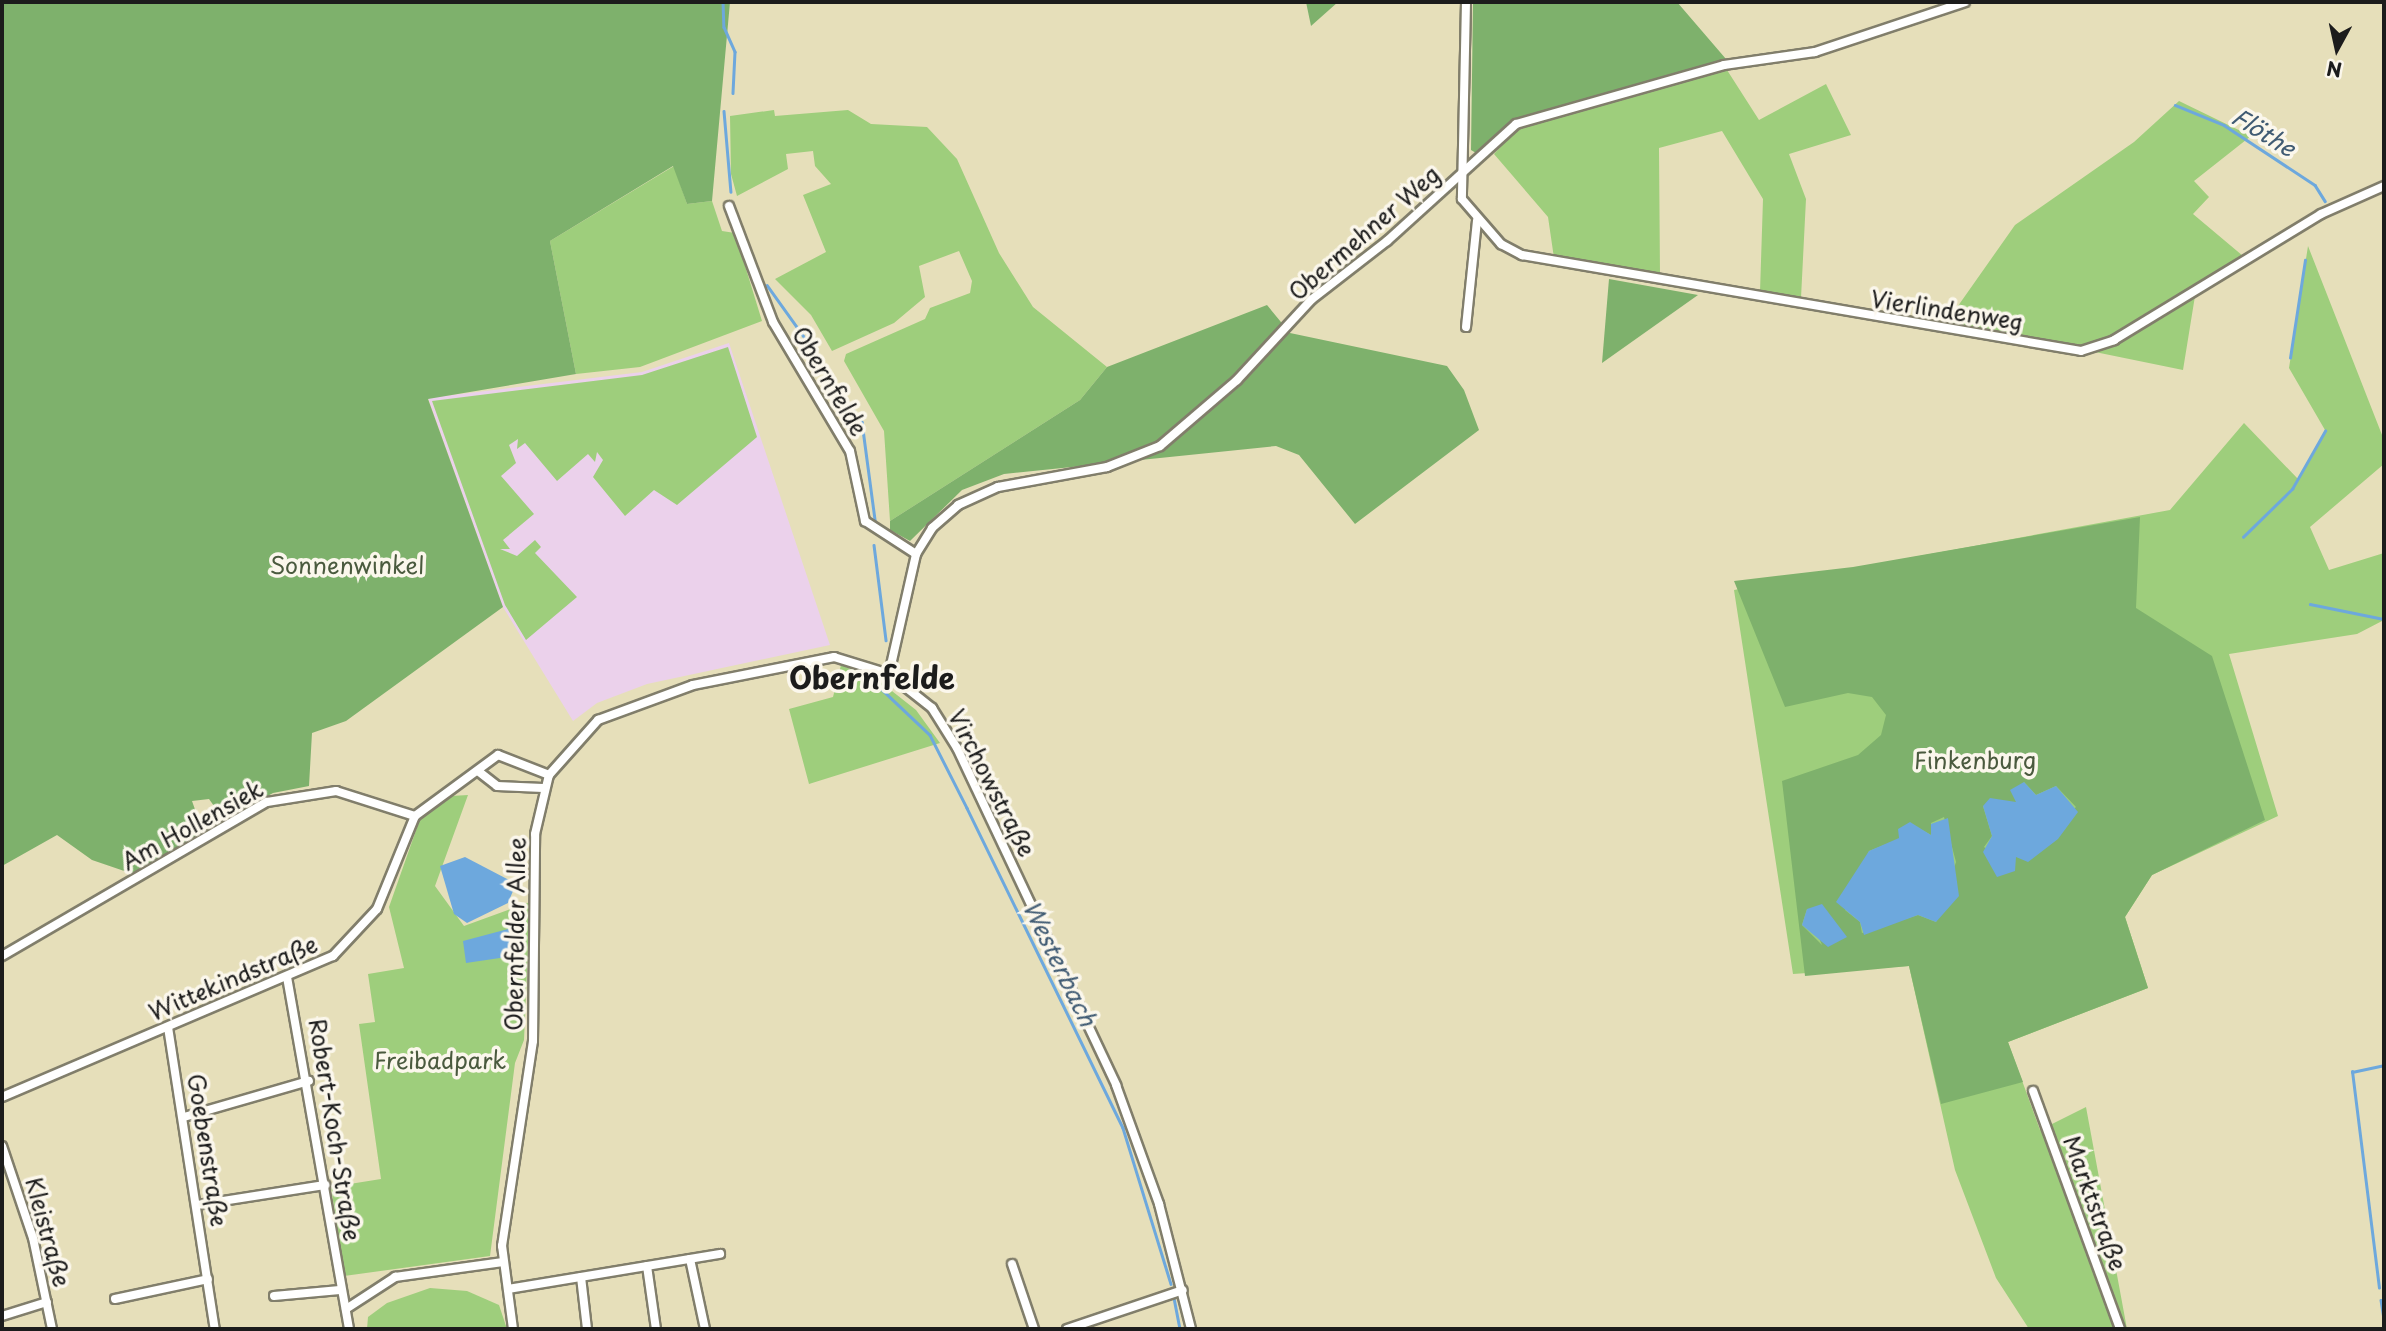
<!DOCTYPE html>
<html>
<head>
<meta charset="utf-8">
<style>
  body { margin:0 }
  #map { position:relative; width:2386px; height:1331px; overflow:hidden; background:#e6dfba; font-family:"Playpen Sans",sans-serif }
  div>[style] { position:absolute }
  [style*='--x'] { left:calc(var(--x)*1px); top:calc(var(--y)*1px); width:calc(var(--w)*1px); rotate:calc(var(--a)*1deg) }
  .built>* { inset:0; background:#ebd1eb }
  .green>* { inset:0; background:#9ece7c }
  .forest>* { inset:0; background:#7eb16c }
  .water>* { inset:0; background:#6da8dd }
  .stream>* { height:2.5px; margin:-1.25px; padding:0 1.25px; transform-origin:1.25px; border-radius:1.25px; background:#6da8dd }
  .roads { filter:drop-shadow(2px 0 #817e6b) drop-shadow(-2px 0 #817e6b) drop-shadow(0 2px #817e6b) drop-shadow(0 -2px #817e6b) }
  .street>* { height:8px; margin:-4px; padding:0 4px; transform-origin:4px; border-radius:4px; background:#fff }
  span { translate:-50% -50%; white-space:nowrap; text-align:center; line-height:1.15; -webkit-text-stroke:7px #fbf7ec; paint-order:stroke }
  .street-label { font-size:23px; color:#1c1c1c }
  .park-label { font-size:23px; color:#4a5a3e }
  .water-label { font-size:24px; color:#405b73; font-style:italic }
  .district-label { font-size:30px; color:#1c1c1c; font-weight:700 }
  .frame { position:absolute; inset:0; border:4px solid #1c1c1c; pointer-events:none }
  .north { position:absolute; left:2302px; top:14px; width:70px; height:70px; -webkit-text-stroke:5px #fbf7ec; paint-order:stroke; rotate:188deg; font-size:19px; font-weight:700; line-height:28px; text-align:center; color:#1c1c1c }
  .north::after { content:''; display:block; margin:auto; width:24px; height:32px; background:#1c1c1c; clip-path:polygon(50% 0,100% 100%,50% 72%,0 100%) }
</style>
</head>
<body>
<div id="map">
  <div class="built">
    <div style="clip-path:polygon(729px 343px,830px 645px,647px 684px,597px 703px,573px 721px,503px 607px,428px 398px,642px 372px)"></div>
  </div>
  <div class="green">
    <div style="clip-path:polygon(1727px 70px,1759px 120px,1826px 84px,1851px 135px,1789px 154px,1806px 199px,1801px 298px,1760px 292px,1763px 199px,1722px 131px,1659px 148px,1660px 276px,1554px 258px,1548px 217px,1494px 154px,1518px 128px)"></div>
    <div style="clip-path:polygon(2179px 101px,2251px 136px,2194px 181px,2209px 197px,2193px 214px,2243px 256px,2113px 336px,2080px 345px,1946px 323px,2015px 225px,2134px 142px)"></div>
    <div style="clip-path:polygon(774px 110px,775px 116px,848px 110px,871px 124px,927px 127px,957px 159px,999px 253px,1033px 307px,1107px 367px,1080px 400px,890px 521px,884px 431px,844px 361px,846px 354px,925px 319px,930px 308px,970px 293px,972px 281px,959px 251px,919px 266px,925px 297px,894px 323px,832px 351px,811px 315px,775px 279px,826px 252px,803px 195px,831px 184px,815px 166px,813px 151px,786px 154px,788px 169px,737px 196px,731px 174px,730px 116px)"></div>
    <div style="clip-path:polygon(674px 166px,687px 204px,712px 201px,722px 231px,735px 233px,762px 321px,640px 367px,576px 374px,550px 241px)"></div>
    <div style="clip-path:polygon(2308px 246px,2384px 440px,2384px 464px,2310px 527px,2329px 570px,2384px 553px,2384px 620px,2357px 634px,2229px 654px,2278px 816px,2152px 875px,2125px 917px,2148px 988px,2008px 1042px,2040px 1130px,2086px 1107px,2127px 1329px,2029px 1329px,1996px 1278px,1955px 1170px,1909px 966px,1793px 974px,1734px 590px,2170px 510px,2244px 423px,2298px 479px,2325px 430px,2289px 368px)"></div>
    <div style="clip-path:polygon(2195px 296px,2183px 370px,2095px 352px,2122px 341px)"></div>
    <div style="clip-path:polygon(728px 347px,757px 437px,677px 505px,654px 490px,625px 516px,593px 477px,603px 460px,597px 452px,595px 462px,588px 454px,557px 481px,525px 443px,517px 449px,518px 439px,509px 445px,516px 463px,501px 476px,534px 514px,503px 540px,510px 549px,500px 549px,517px 556px,535px 540px,541px 547px,535px 553px,577px 597px,526px 640px,505px 605px,432px 401px,642px 375px)"></div>
    <div style="clip-path:polygon(841px 665px,878px 680px,916px 710px,940px 743px,809px 784px,789px 709px,833px 697px)"></div>
    <div style="clip-path:polygon(468px 795px,435px 886px,464px 926px,530px 902px,524px 1040px,515px 1063px,490px 1256px,344px 1276px,331px 1187px,381px 1179px,359px 1024px,375px 1022px,368px 974px,404px 968px,389px 907px,420px 819px,451px 796px)"></div>
    <div style="clip-path:polygon(430px 1288px,467px 1291px,499px 1305px,507px 1329px,367px 1329px,368px 1317px,387px 1303px)"></div>
  </div>
  <div class="forest">
    <div style="clip-path:polygon(2px 2px,730px 2px,712px 201px,687px 204px,673px 166px,550px 241px,576px 374px,428px 399px,503px 607px,346px 721px,312px 733px,309px 786px,273px 793px,224px 820px,209px 799px,192px 801px,203px 832px,133px 874px,92px 860px,57px 835px,2px 866px)"></div>
    <div style="clip-path:polygon(1306px 2px,1338px 2px,1311px 26px)"></div>
    <div style="clip-path:polygon(1473px 2px,1677px 2px,1726px 59px,1513px 120px,1476px 153px,1471px 150px)"></div>
    <div style="clip-path:polygon(1609px 279px,1698px 295px,1602px 363px)"></div>
    <div style="clip-path:polygon(1267px 305px,1290px 333px,1447px 366px,1464px 390px,1479px 430px,1355px 524px,1299px 455px,1276px 446px,1004px 474px,962px 490px,910px 541px,890px 530px,890px 521px,1080px 400px,1107px 367px)"></div>
    <div style="clip-path:polygon(evenodd,2140px 517px,2136px 608px,2212px 656px,2265px 820px,2152px 875px,2125px 917px,2148px 988px,2008px 1042px,2023px 1082px,1941px 1104px,1909px 966px,1805px 976px,1782px 781px,1858px 755px,1881px 735px,1886px 715px,1872px 697px,1848px 693px,1785px 707px,1734px 581px,1853px 567px,2140px 517px,2024px 782px,2036px 795px,2056px 786px,2076px 807px,2012px 859px,2015px 870px,1984px 847px,1992px 836px,1983px 806px,2016px 802px,2024px 782px,2140px 517px,1944px 817px,1956px 862px,1936px 922px,1918px 915px,1862px 933px,1860px 922px,1845px 910px,1869px 851px,1922px 830px,1931px 835px,1931px 823px,1944px 817px,2140px 517px,1807px 909px,1822px 945px,1802px 925px,1807px 909px)"></div>
  </div>
  <div class="water">
    <div style="clip-path:polygon(2024px 782px,2036px 795px,2056px 786px,2078px 812px,2058px 839px,2028px 862px,2016px 857px,2015px 871px,1997px 877px,1983px 852px,1992px 836px,1983px 806px,1990px 798px,2016px 802px,2010px 790px)"></div>
    <div style="clip-path:polygon(1948px 818px,1959px 896px,1936px 922px,1918px 915px,1864px 935px,1860px 922px,1836px 902px,1869px 851px,1899px 838px,1898px 829px,1910px 822px,1931px 835px,1931px 824px)"></div>
    <div style="clip-path:polygon(465px 857px,509px 880px,513px 891px,508px 903px,467px 923px,454px 914px,440px 866px)"></div>
    <div style="clip-path:polygon(1822px 904px,1847px 937px,1828px 947px,1802px 925px,1807px 909px)"></div>
    <div style="clip-path:polygon(512px 928px,520px 955px,466px 963px,463px 941px)"></div>
  </div>
  <div class="stream">
    <div style="--x:723;--y:2;--w:25;--a:88"></div>
    <div style="--x:724;--y:27;--w:27;--a:66"></div>
    <div style="--x:735;--y:52;--w:41;--a:92.8"></div>
    <div style="--x:2175;--y:105;--w:53;--a:22.2"></div>
    <div style="--x:2224;--y:125;--w:109;--a:33.4"></div>
    <div style="--x:2315;--y:185;--w:19;--a:58"></div>
    <div style="--x:724;--y:111;--w:81;--a:85.1"></div>
    <div style="--x:767;--y:285;--w:91;--a:54.4"></div>
    <div style="--x:2290;--y:358;--w:99;--a:-81.3"></div>
    <div style="--x:827;--y:375;--w:59;--a:53.3"></div>
    <div style="--x:862;--y:422;--w:99;--a:82.4"></div>
    <div style="--x:2243;--y:537;--w:69;--a:-44.4"></div>
    <div style="--x:2292;--y:489;--w:67;--a:-60.4"></div>
    <div style="--x:874;--y:545;--w:96;--a:82.8"></div>
    <div style="--x:2310;--y:604;--w:76;--a:11.5"></div>
    <div style="--x:874;--y:682;--w:77;--a:43.4"></div>
    <div style="--x:930;--y:735;--w:82;--a:63.1"></div>
    <div style="--x:967;--y:808;--w:356;--a:64"></div>
    <div style="--x:1123;--y:1128;--w:163;--a:72.9"></div>
    <div style="--x:2379;--y:1288;--w:218;--a:-97.1"></div>
    <div style="--x:2352;--y:1072;--w:33;--a:-12"></div>
    <div style="--x:1174;--y:1298;--w:32;--a:79"></div>
    <div style="--x:2381;--y:1300;--w:18;--a:81"></div>
  </div>
  <div class="roads">
    <div class="street">
      <div style="--x:1466;--y:2;--w:197;--a:91.2"></div>
      <div style="--x:1462;--y:199;--w:60;--a:49.1"></div>
      <div style="--x:1501;--y:244;--w:24;--a:28"></div>
      <div style="--x:1522;--y:255;--w:567;--a:9.74"></div>
      <div style="--x:2081;--y:351;--w:35;--a:-18"></div>
      <div style="--x:2114;--y:340;--w:242;--a:-31.3"></div>
      <div style="--x:2321;--y:214;--w:69;--a:-24"></div>
      <div style="--x:729;--y:206;--w:124;--a:69.2"></div>
      <div style="--x:773;--y:322;--w:150;--a:59.2"></div>
      <div style="--x:850;--y:451;--w:72;--a:77.9"></div>
      <div style="--x:865;--y:521;--w:61;--a:32.9"></div>
      <div style="--x:1466;--y:327;--w:107;--a:-84.1"></div>
      <div style="--x:889;--y:674;--w:123;--a:-77.3"></div>
      <div style="--x:916;--y:554;--w:31;--a:-58"></div>
      <div style="--x:932;--y:528;--w:35;--a:-41"></div>
      <div style="--x:958;--y:505;--w:44;--a:-24.2"></div>
      <div style="--x:998;--y:487;--w:111;--a:-10.4"></div>
      <div style="--x:1107;--y:467;--w:57;--a:-21.6"></div>
      <div style="--x:1160;--y:446;--w:101;--a:-40.6"></div>
      <div style="--x:1237;--y:380;--w:109;--a:-47.2"></div>
      <div style="--x:1311;--y:300;--w:96;--a:-37.8"></div>
      <div style="--x:1387;--y:241;--w:174;--a:-42.2"></div>
      <div style="--x:1516;--y:124;--w:216;--a:-15.8"></div>
      <div style="--x:1724;--y:65;--w:92;--a:-8.1"></div>
      <div style="--x:1815;--y:52;--w:158;--a:-18.4"></div>
      <div style="--x:478;--y:771;--w:24;--a:38"></div>
      <div style="--x:497;--y:786;--w:46;--a:2.5"></div>
      <div style="--x:2;--y:956;--w:306;--a:-30.2"></div>
      <div style="--x:267;--y:802;--w:70;--a:-9.1"></div>
      <div style="--x:336;--y:791;--w:83;--a:17.6"></div>
      <div style="--x:287;--y:977;--w:357;--a:80"></div>
      <div style="--x:168;--y:1027;--w:306;--a:81.2"></div>
      <div style="--x:2033;--y:1091;--w:253;--a:69.9"></div>
      <div style="--x:2;--y:1097;--w:360;--a:-23.1"></div>
      <div style="--x:333;--y:956;--w:64;--a:-46.9"></div>
      <div style="--x:377;--y:909;--w:100;--a:-67.8"></div>
      <div style="--x:415;--y:816;--w:103;--a:-36.3"></div>
      <div style="--x:498;--y:755;--w:55;--a:21.4"></div>
      <div style="--x:184;--y:1117;--w:130;--a:-16.1"></div>
      <div style="--x:2;--y:1146;--w:97;--a:71.4"></div>
      <div style="--x:33;--y:1238;--w:93;--a:78.2"></div>
      <div style="--x:197;--y:1205;--w:130;--a:-8.9"></div>
      <div style="--x:690;--y:1259;--w:72;--a:77.9"></div>
      <div style="--x:1012;--y:1264;--w:69;--a:71.3"></div>
      <div style="--x:647;--y:1266;--w:64;--a:81.9"></div>
      <div style="--x:581;--y:1277;--w:52;--a:83.4"></div>
      <div style="--x:508;--y:1289;--w:215;--a:-9.4"></div>
      <div style="--x:274;--y:1296;--w:66;--a:-5.2"></div>
      <div style="--x:115;--y:1299;--w:95;--a:-12.1"></div>
      <div style="--x:346;--y:1309;--w:59;--a:-33.1"></div>
      <div style="--x:395;--y:1277;--w:109;--a:-7.9"></div>
      <div style="--x:2;--y:1316;--w:47;--a:-17.3"></div>
      <div style="--x:513;--y:1329;--w:84;--a:-97.5"></div>
      <div style="--x:502;--y:1246;--w:207;--a:-81.4"></div>
      <div style="--x:533;--y:1041;--w:207;--a:-89.4"></div>
      <div style="--x:535;--y:834;--w:61;--a:-76.7"></div>
      <div style="--x:549;--y:775;--w:74;--a:-48.3"></div>
      <div style="--x:598;--y:720;--w:101;--a:-20.2"></div>
      <div style="--x:693;--y:685;--w:144;--a:-11.2"></div>
      <div style="--x:834;--y:657;--w:58;--a:17.2"></div>
      <div style="--x:889;--y:674;--w:55;--a:38.3"></div>
      <div style="--x:932;--y:708;--w:47;--a:58"></div>
      <div style="--x:957;--y:748;--w:373;--a:64.7"></div>
      <div style="--x:1116;--y:1085;--w:127;--a:70.1"></div>
      <div style="--x:1159;--y:1204;--w:129;--a:75.6"></div>
      <div style="--x:1067;--y:1329;--w:122;--a:-18.6"></div>
    </div>
  </div>
  <div class="street-label">
    <span style="left:1364px;top:233px;rotate:-41deg">Obermehner Weg</span>
    <span style="left:1947px;top:310px;rotate:9deg">Vierlindenweg</span>
    <span style="left:830px;top:381px;rotate:59deg">Obernfelde</span>
    <span style="left:992px;top:783px;rotate:63deg">Virchowstraße</span>
    <span style="left:192px;top:825px;rotate:-29deg">Am Hollensiek</span>
    <span style="left:515px;top:934px;rotate:-89deg">Obernfelder Allee</span>
    <span style="left:233px;top:978px;rotate:-23deg">Wittekindstraße</span>
    <span style="left:335px;top:1130px;rotate:81deg">Robert-Koch-Straße</span>
    <span style="left:208px;top:1150px;rotate:81deg">Goebenstraße</span>
    <span style="left:2095px;top:1203px;rotate:70deg">Marktstraße</span>
    <span style="left:48px;top:1232px;rotate:75deg">Kleistraße</span>
  </div>
  <div class="park-label">
    <span style="left:347px;top:565px">Sonnenwinkel</span>
    <span style="left:1975px;top:760px">Finkenburg</span>
    <span style="left:440px;top:1060px">Freibadpark</span>
  </div>
  <div class="water-label">
    <span style="left:2264px;top:132px;rotate:32deg">Flöthe</span>
    <span style="left:1060px;top:963px;rotate:64deg">Westerbach</span>
  </div>
  <div class="district-label">
    <span style="left:872px;top:677px">Obernfelde</span>
  </div>
  <div class="frame"></div>
  <div class="north">N</div>
</div>
</body>
</html>
